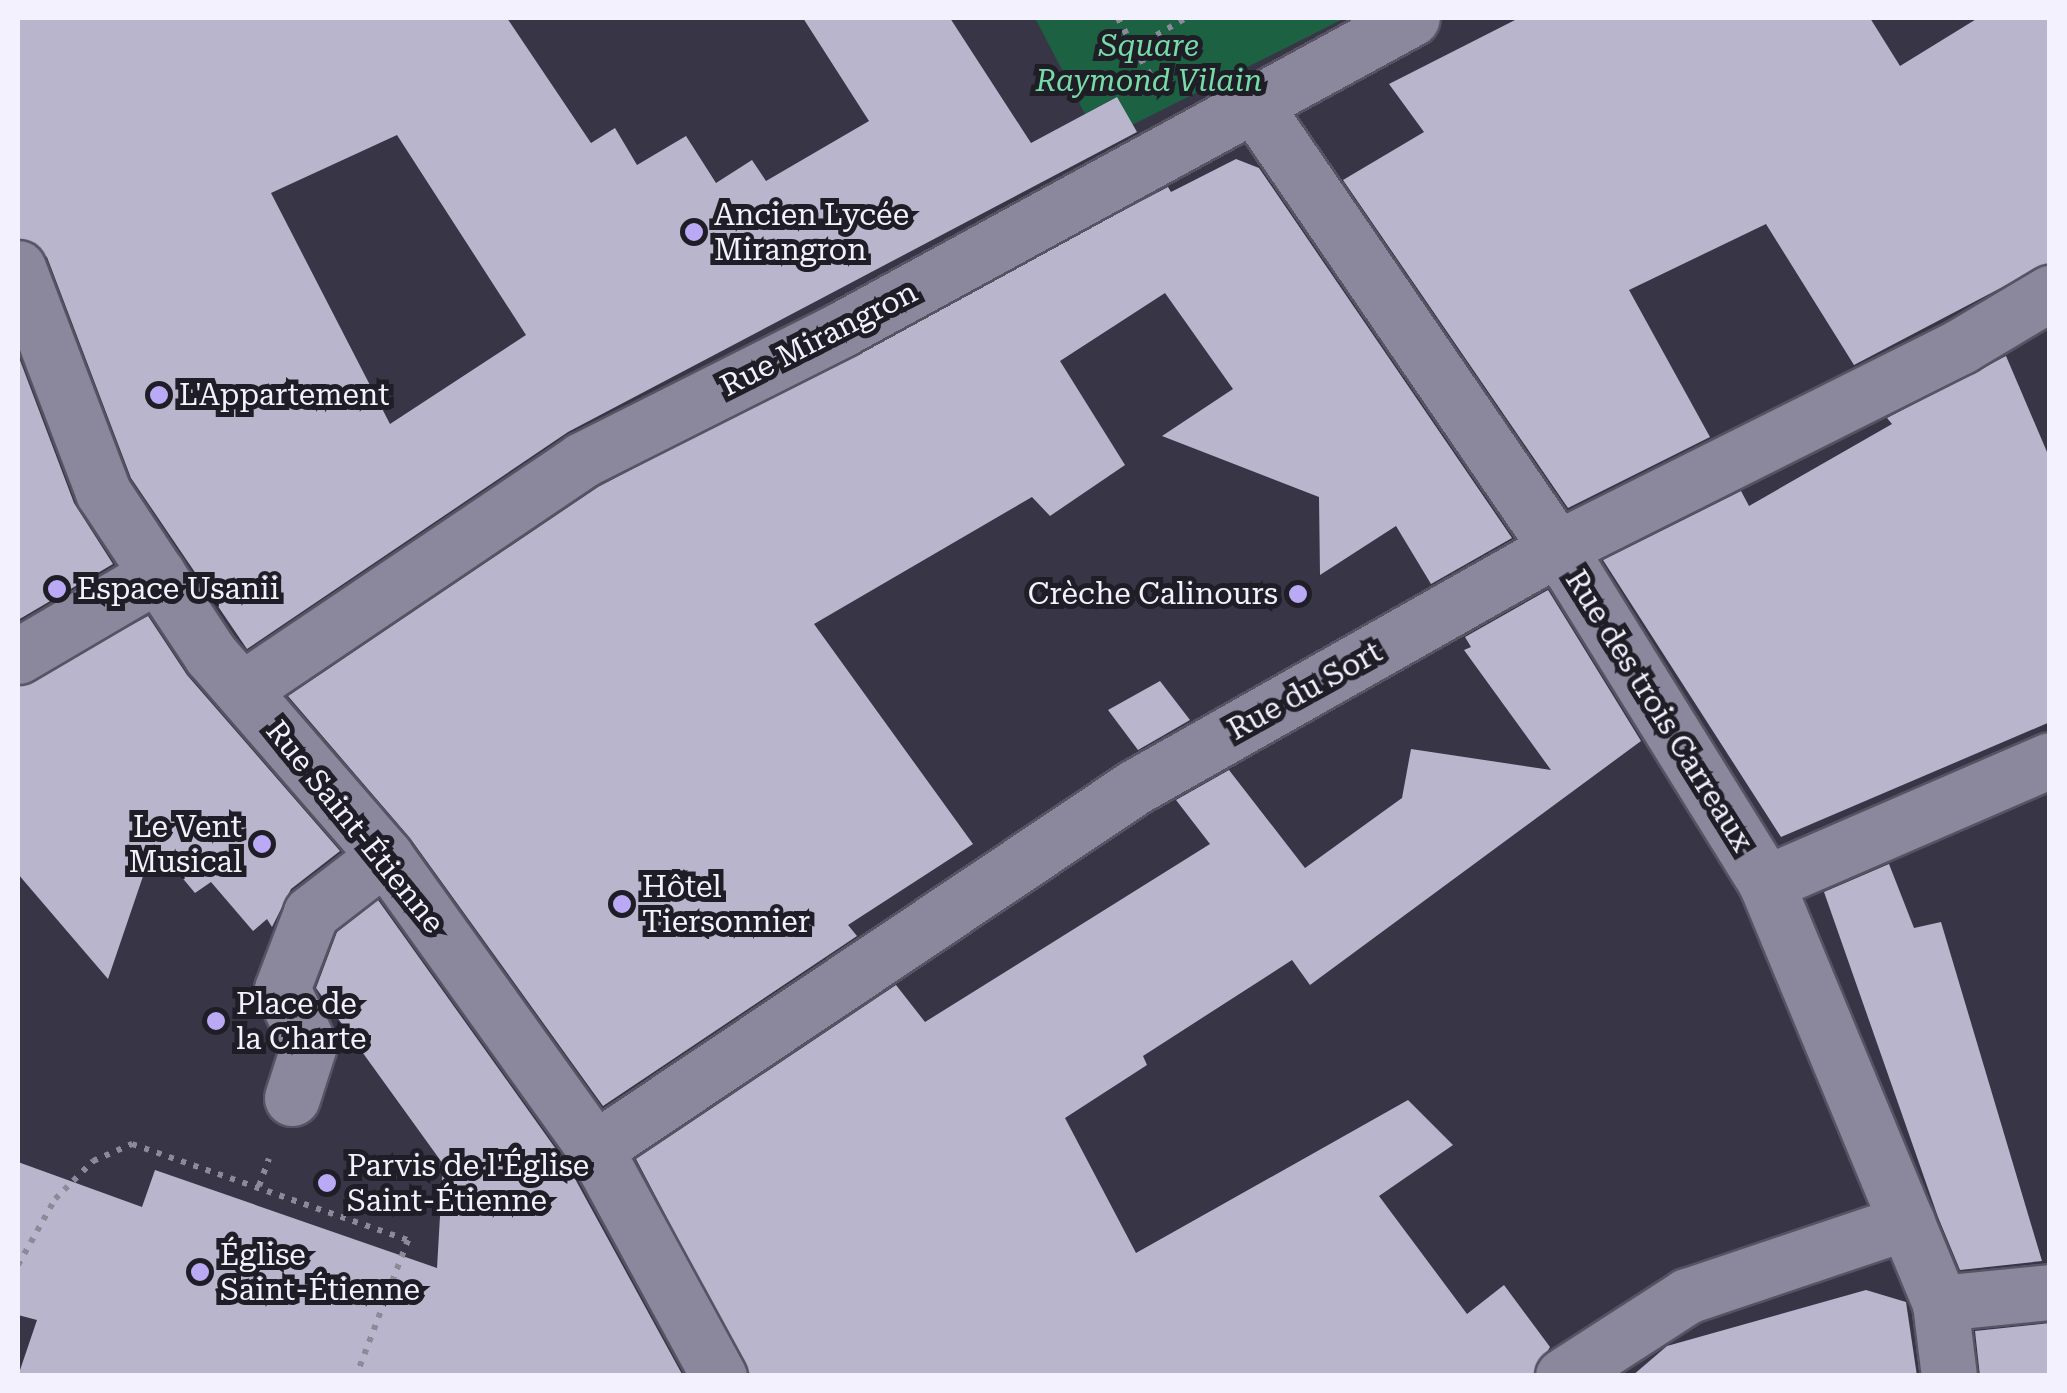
<!DOCTYPE html>
<html>
<head>
<meta charset="utf-8">
<style>
  body { margin:0 }
  #map { position:relative; width:2067px; height:1393px; overflow:hidden; background:#383547; font-family:"Roboto Serif",serif }
  div>[style] { position:absolute }
  [style*='--x'] { left:calc(var(--x)*1px); top:calc(var(--y)*1px); width:calc(var(--w)*1px); rotate:calc(var(--a)*1deg) }
  .green>* { inset:0; background:#1b6142 }
  .building>* { inset:0; background:#b9b5cc }
  .path>* { height:6px; margin-top:-3px; transform-origin:0; background:repeating-linear-gradient(90deg,#8c8999 0 5px,transparent 0 13px) }
  .roads { filter:drop-shadow(2px 0 #575363) drop-shadow(-2px 0 #575363) drop-shadow(0 2px #575363) drop-shadow(0 -2px #575363) }
  .minor>* { height:55px; margin:-27.5px; padding:0 27.5px; transform-origin:27.5px; border-radius:27.5px; background:#8b889e }
  .dots>* { width:28px; height:28px; translate:-50% -50%; box-sizing:border-box; border:5px solid #1f1e26; border-radius:50% }
  span { translate:-50% -50%; white-space:nowrap; text-align:center; line-height:1.15; -webkit-text-stroke:10px #1f1e26; paint-order:stroke }
  .park-label { font-size:30px; color:#77dba8; font-style:italic }
  .poi-label { font-size:30px; color:#f2f1fd }
  .left { translate:0 -50%; text-align:left }
  .right { translate:-100% -50%; text-align:right }
  .street-label { font-size:30px; color:#f2f1fd }
  .frame { position:absolute; inset:0; border:20px solid #f2f1fd; pointer-events:none }
</style>
</head>
<body>
<div id="map">
  <div class="green">
    <div style="clip-path:polygon(1035px 18px,1345px 18px,1132px 125px,1116px 97px,1085px 114px)"></div>
  </div>
  <div class="building">
    <div style="clip-path:polygon(evenodd,18px 18px,507px 18px,591px 143px,615px 128px,637px 165px,686px 136px,716px 183px,752px 160px,766px 181px,869px 121px,803px 18px,950px 18px,1031px 143px,1117px 97px,1137px 132px,568px 432px,247px 649px,131px 478px,47px 257px,18px 238px,18px 18px,397px 135px,526px 335px,390px 424px,271px 193px,397px 135px)"></div>
    <div style="clip-path:polygon(1519px 18px,1870px 18px,1900px 66px,1978px 18px,2050px 18px,2050px 262px,1854px 365px,1766px 224px,1629px 290px,1710px 437px,1568px 508px,1343px 180px,1424px 132px,1389px 84px)"></div>
    <div style="clip-path:polygon(1236px 159px,1259px 168px,1512px 538px,1431px 584px,1396px 526px,1320px 575px,1319px 497px,1162px 436px,1233px 389px,1165px 293px,1060px 361px,1125px 465px,1050px 516px,1032px 497px,814px 624px,973px 844px,848px 925px,857px 936px,603px 1106px,410px 838px,288px 696px,598px 487px,1168px 187px,1171px 192px)"></div>
    <div style="clip-path:polygon(18px 355px,74px 503px,113px 564px,18px 620px)"></div>
    <div style="clip-path:polygon(2006px 356px,2050px 459px,2050px 722px,1781px 837px,1603px 560px,1741px 491px,1749px 506px,1892px 424px,1887px 418px)"></div>
    <div style="clip-path:polygon(1548px 590px,1641px 741px,1310px 985px,1292px 960px,1143px 1056px,1147px 1065px,1065px 1118px,1136px 1253px,1408px 1100px,1453px 1145px,1379px 1196px,1467px 1314px,1504px 1285px,1550px 1347px,1532px 1376px,750px 1376px,636px 1159px,896px 985px,925px 1022px,1210px 844px,1176px 800px,1229px 770px,1305px 868px,1402px 798px,1411px 749px,1551px 770px,1464px 650px,1471px 647px,1465px 637px)"></div>
    <div style="clip-path:polygon(148px 616px,187px 675px,340px 851px,291px 889px,272px 927px,267px 919px,253px 931px,211px 882px,195px 893px,154px 844px,108px 979px,18px 874px,18px 687px)"></div>
    <div style="clip-path:polygon(1160px 681px,1190px 720px,1138px 750px,1108px 710px)"></div>
    <div style="clip-path:polygon(1889px 864px,1914px 928px,1941px 922px,2042px 1261px,1960px 1270px,1938px 1217px,1824px 892px)"></div>
    <div style="clip-path:polygon(378px 900px,568px 1166px,683px 1376px,18px 1376px,37px 1320px,18px 1315px,18px 1162px,142px 1207px,155px 1170px,437px 1268px,443px 1164px,316px 988px,337px 932px)"></div>
    <div style="clip-path:polygon(1866px 1290px,1906px 1302px,1917px 1376px,1632px 1376px,1667px 1346px)"></div>
    <div style="clip-path:polygon(2050px 1323px,2050px 1376px,1980px 1376px,1975px 1331px)"></div>
  </div>
  <div class="path">
    <div style="--x:1118;--y:18;--w:34;--a:62"></div>
    <div style="--x:1134;--y:48;--w:60;--a:-30"></div>
    <div style="--x:1134;--y:48;--w:41;--a:59"></div>
    <div style="--x:259;--y:1186;--w:29;--a:-70"></div>
    <div style="--x:18;--y:1265;--w:76;--a:-60.7"></div>
    <div style="--x:55;--y:1199;--w:54;--a:-45"></div>
    <div style="--x:93;--y:1161;--w:43;--a:-23.6"></div>
    <div style="--x:132;--y:1144;--w:292;--a:19.2"></div>
    <div style="--x:408;--y:1240;--w:146;--a:110.9"></div>
  </div>
  <div class="roads">
    <div class="minor">
      <div style="--x:1254;--y:105;--w:563;--a:55.63"></div>
      <div style="--x:1572;--y:570;--w:368;--a:58.2"></div>
      <div style="--x:1766;--y:883;--w:455;--a:67.5"></div>
      <div style="--x:1940;--y:1303;--w:74;--a:83"></div>
      <div style="--x:18;--y:268;--w:240;--a:69.2"></div>
      <div style="--x:103;--y:492;--w:196;--a:56.5"></div>
      <div style="--x:211;--y:655;--w:266;--a:49.1"></div>
      <div style="--x:385;--y:856;--w:360;--a:54.4"></div>
      <div style="--x:595;--y:1149;--w:259;--a:61.4"></div>
      <div style="--x:18;--y:656;--w:162;--a:-30.4"></div>
      <div style="--x:243;--y:689;--w:409;--a:-34"></div>
      <div style="--x:582;--y:460;--w:291;--a:-26.7"></div>
      <div style="--x:842;--y:329;--w:649;--a:-28.62"></div>
      <div style="--x:1766;--y:883;--w:309;--a:-23.4"></div>
      <div style="--x:292;--y:1098;--w:56;--a:-72.2"></div>
      <div style="--x:309;--y:1045;--w:62;--a:-115.7"></div>
      <div style="--x:282;--y:989;--w:81;--a:-69.1"></div>
      <div style="--x:311;--y:913;--w:93;--a:-37.6"></div>
      <div style="--x:595;--y:1149;--w:650;--a:-33.84"></div>
      <div style="--x:1135;--y:787;--w:486;--a:-29.5"></div>
      <div style="--x:1558;--y:548;--w:451;--a:-26.6"></div>
      <div style="--x:1961;--y:346;--w:104;--a:-30.8"></div>
      <div style="--x:1940;--y:1303;--w:111;--a:-5.7"></div>
      <div style="--x:1563;--y:1376;--w:148;--a:-32.8"></div>
      <div style="--x:1687;--y:1296;--w:232;--a:-18.6"></div>
    </div>
  </div>
  <div class="dots">
    <div style="left:694px;top:232px;background:#baaaf6"></div>
    <div style="left:159px;top:395px;background:#baaaf6"></div>
    <div style="left:57px;top:589px;background:#baaaf6"></div>
    <div style="left:1298px;top:594px;background:#baaaf6"></div>
    <div style="left:262px;top:844px;background:#baaaf6"></div>
    <div style="left:622px;top:904px;background:#baaaf6"></div>
    <div style="left:216px;top:1021px;background:#baaaf6"></div>
    <div style="left:327px;top:1183px;background:#baaaf6"></div>
    <div style="left:200px;top:1272px;background:#baaaf6"></div>
  </div>
  <div class="park-label">
    <span style="left:1149px;top:63px">Square<br>Raymond Vilain</span>
  </div>
  <div class="poi-label">
    <span class="left" style="left:714px;top:232px">Ancien Lycée<br>Mirangron</span>
    <span class="left" style="left:179px;top:395px">L'Appartement</span>
    <span class="left" style="left:77px;top:589px">Espace Usanii</span>
    <span class="right" style="left:1278px;top:594px">Crèche Calinours</span>
    <span class="right" style="left:242px;top:844px">Le Vent<br>Musical</span>
    <span class="left" style="left:642px;top:904px">Hôtel<br>Tiersonnier</span>
    <span class="left" style="left:236px;top:1021px">Place de<br>la Charte</span>
    <span class="left" style="left:347px;top:1183px">Parvis de l'Église<br>Saint-Étienne</span>
    <span class="left" style="left:220px;top:1272px">Église<br>Saint-Étienne</span>
  </div>
  <div class="street-label">
    <span style="left:819px;top:339px;rotate:-27deg">Rue Mirangron</span>
    <span style="left:1305px;top:691px;rotate:-29deg">Rue du Sort</span>
    <span style="left:1659px;top:711px;rotate:58deg">Rue des trois Carreaux</span>
    <span style="left:355px;top:827px;rotate:51deg">Rue Saint-Étienne</span>
  </div>
  <div class="frame"></div>
</div>
</body>
</html>
